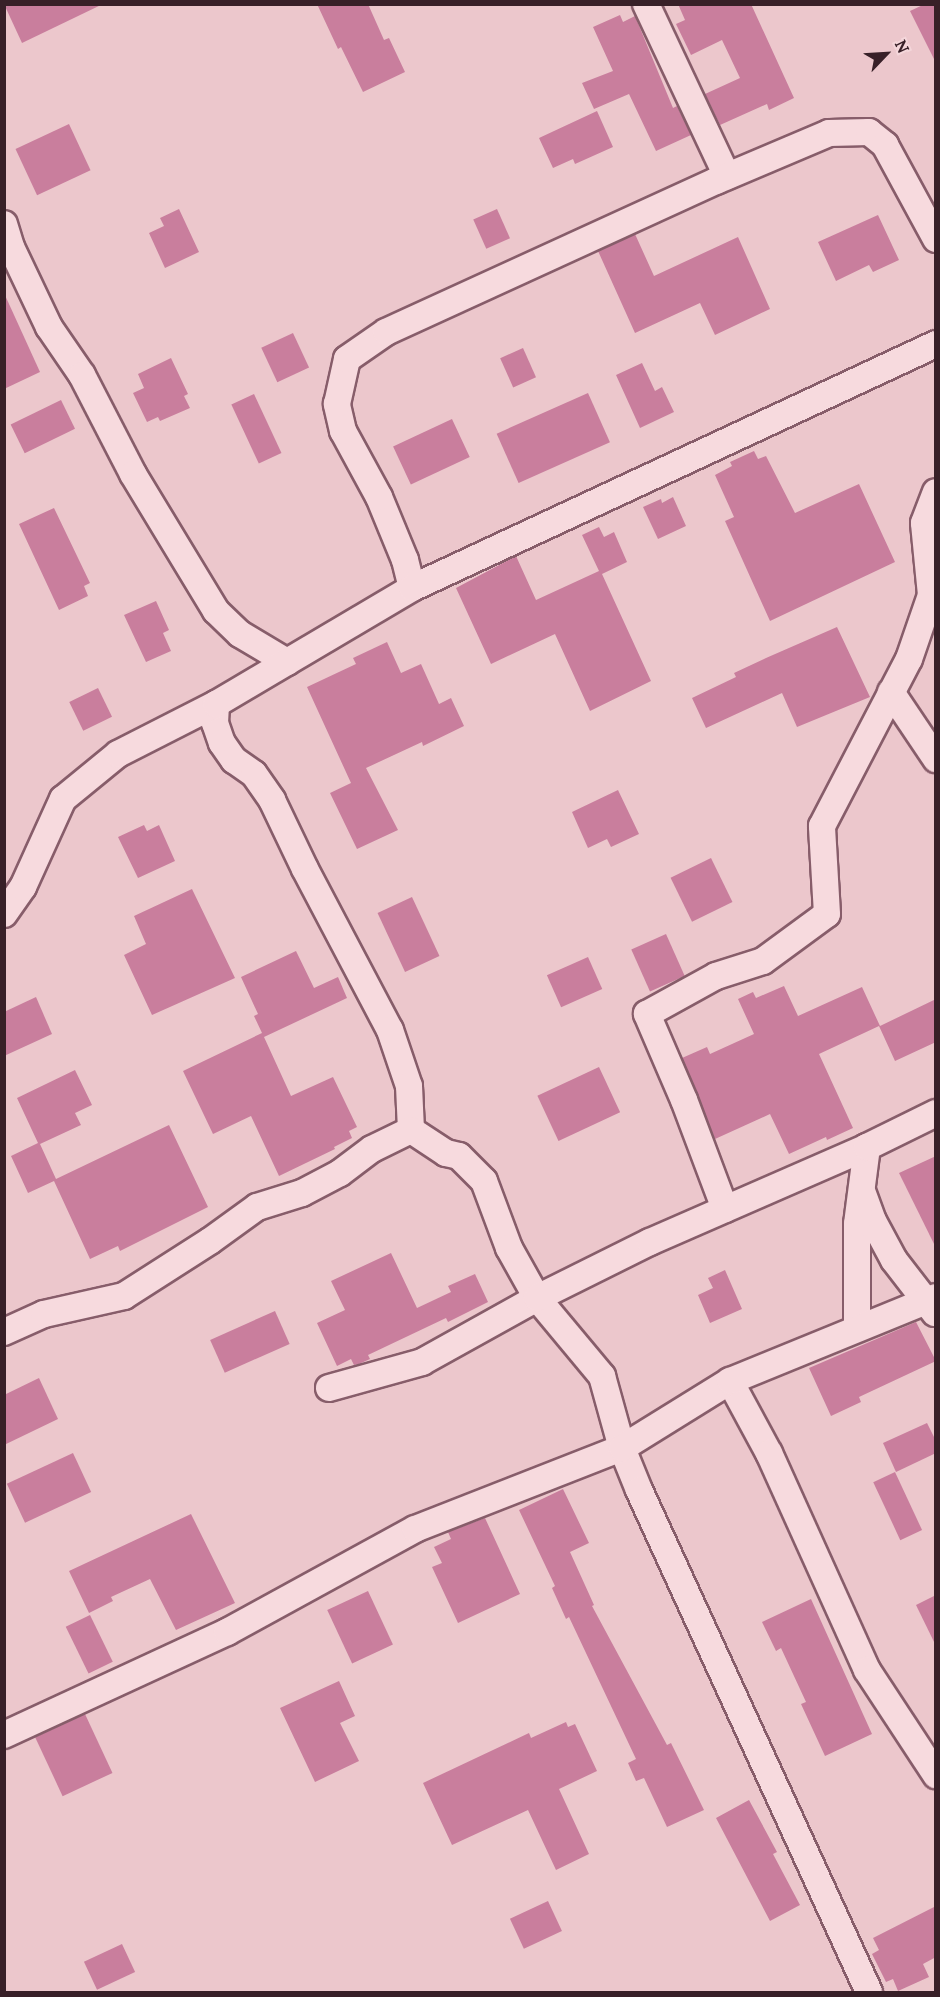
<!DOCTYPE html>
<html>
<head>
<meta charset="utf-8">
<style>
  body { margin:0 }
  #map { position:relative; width:940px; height:1997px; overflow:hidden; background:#ecc7cc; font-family:Lora,serif }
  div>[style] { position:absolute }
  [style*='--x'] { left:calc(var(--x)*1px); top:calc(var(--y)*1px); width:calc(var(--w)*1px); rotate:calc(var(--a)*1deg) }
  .building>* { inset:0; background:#c97e9d; transform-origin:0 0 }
  .roads { filter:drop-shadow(2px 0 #875d6a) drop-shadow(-2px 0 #875d6a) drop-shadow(0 2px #875d6a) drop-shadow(0 -2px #875d6a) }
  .minor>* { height:26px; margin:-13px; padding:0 13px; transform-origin:13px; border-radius:13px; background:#f7dade }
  span { translate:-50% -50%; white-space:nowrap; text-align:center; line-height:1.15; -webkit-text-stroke:6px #f4d6da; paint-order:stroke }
  .frame { position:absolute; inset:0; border:6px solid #382028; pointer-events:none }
  .north { position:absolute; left:856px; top:24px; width:60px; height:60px; -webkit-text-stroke:4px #f4d6da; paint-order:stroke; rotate:65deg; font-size:16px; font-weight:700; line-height:24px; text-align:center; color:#382028 }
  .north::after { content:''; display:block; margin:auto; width:21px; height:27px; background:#382028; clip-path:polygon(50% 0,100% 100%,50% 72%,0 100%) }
</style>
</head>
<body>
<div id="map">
  <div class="building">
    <div style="clip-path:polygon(4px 4px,103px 4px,22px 43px)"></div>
    <div style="clip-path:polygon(317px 4px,368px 4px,384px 40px,389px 38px,405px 72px,363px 92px,341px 47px,338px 49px)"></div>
    <div style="clip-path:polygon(678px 4px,751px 4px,794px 98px,769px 110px,767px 104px,720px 125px,705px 94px,740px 78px,722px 40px,691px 55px,676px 24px,685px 20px)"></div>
    <div style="clip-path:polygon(925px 4px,936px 4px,936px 63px,910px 11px)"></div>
    <div style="clip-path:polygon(620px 15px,623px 22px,635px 16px,673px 108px,677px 106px,691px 135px,656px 151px,629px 94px,594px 109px,582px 83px,613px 71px,593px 27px)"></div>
    <div style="clip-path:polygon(597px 111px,613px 147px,575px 164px,573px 159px,553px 168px,539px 138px)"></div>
    <div style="left:69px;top:124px;width:51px;height:59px;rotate:65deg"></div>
    <div style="clip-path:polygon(179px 209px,199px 252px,165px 268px,149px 233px,164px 226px,160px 218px)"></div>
    <div style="left:497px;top:209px;width:32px;height:26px;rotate:66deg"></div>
    <div style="clip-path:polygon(878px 215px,899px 260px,873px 272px,869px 265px,836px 281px,818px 242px)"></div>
    <div style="clip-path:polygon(635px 234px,654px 276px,738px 237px,770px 309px,715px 335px,700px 303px,635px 333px,598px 251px)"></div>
    <div style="clip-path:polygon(4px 293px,40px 372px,4px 389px)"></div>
    <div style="left:293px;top:333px;width:38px;height:35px;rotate:65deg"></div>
    <div style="left:523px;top:348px;width:32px;height:25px;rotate:66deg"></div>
    <div style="clip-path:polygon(171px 358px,188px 394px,184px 396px,190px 408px,160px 421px,158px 417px,147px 422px,133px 393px,144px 388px,138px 374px)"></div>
    <div style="clip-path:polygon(642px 363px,655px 391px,662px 387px,674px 412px,640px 428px,616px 375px)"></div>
    <div style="left:588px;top:393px;width:54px;height:100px;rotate:66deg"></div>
    <div style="left:254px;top:394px;width:65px;height:25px;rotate:65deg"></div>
    <div style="left:61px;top:400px;width:32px;height:56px;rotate:64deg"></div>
    <div style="left:452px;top:419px;width:42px;height:65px;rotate:65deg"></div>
    <div style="clip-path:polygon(754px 451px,758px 459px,766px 456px,795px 513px,859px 484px,895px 562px,770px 621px,725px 521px,734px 517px,715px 475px,732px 466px,730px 462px)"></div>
    <div style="clip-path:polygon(673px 497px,686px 526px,658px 539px,643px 507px,661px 499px,662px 503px)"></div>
    <div style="clip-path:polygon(54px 508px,90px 583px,84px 586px,88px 596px,59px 610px,19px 524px)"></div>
    <div style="clip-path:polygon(599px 527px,604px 537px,614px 532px,627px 562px,602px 574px,651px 681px,590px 711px,555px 634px,491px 664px,456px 588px,516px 556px,536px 600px,599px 571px,582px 535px)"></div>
    <div style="clip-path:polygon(156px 601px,169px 630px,163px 633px,171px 651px,146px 662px,124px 615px)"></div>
    <div style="clip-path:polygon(837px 627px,870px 697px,797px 727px,782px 693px,706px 728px,692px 698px,736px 677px,734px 673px,766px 658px)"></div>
    <div style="clip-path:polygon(387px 642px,401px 673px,421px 664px,439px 704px,451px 698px,464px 726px,423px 746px,422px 742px,366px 768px,398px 830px,357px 849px,330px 793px,351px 783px,307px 687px,356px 664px,353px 658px)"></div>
    <div style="left:98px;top:688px;width:32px;height:32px;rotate:64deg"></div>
    <div style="clip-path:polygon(618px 790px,639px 834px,611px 847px,607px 839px,588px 848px,572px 812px)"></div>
    <div style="clip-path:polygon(144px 825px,147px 831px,159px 825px,175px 861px,138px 878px,118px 837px)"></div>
    <div style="left:711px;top:858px;width:49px;height:45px;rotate:64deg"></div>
    <div style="clip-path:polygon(192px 889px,235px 978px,152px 1015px,124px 955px,146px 944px,134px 916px)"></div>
    <div style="left:412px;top:897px;width:65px;height:38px;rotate:65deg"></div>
    <div style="left:666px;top:934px;width:46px;height:38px;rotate:66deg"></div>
    <div style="clip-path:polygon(296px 951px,314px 988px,338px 977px,347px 998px,264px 1037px,291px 1096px,333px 1077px,357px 1127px,349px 1131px,352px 1138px,334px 1147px,335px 1149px,279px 1176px,251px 1116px,213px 1134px,183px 1071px,262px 1033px,254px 1016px,258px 1014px,241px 977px)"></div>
    <div style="left:588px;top:957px;width:35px;height:45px;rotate:66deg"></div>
    <div style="clip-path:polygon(784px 986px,798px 1016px,862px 987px,880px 1026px,936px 999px,936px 1042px,895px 1061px,879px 1026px,819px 1054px,853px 1128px,827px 1140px,826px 1137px,789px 1154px,770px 1114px,715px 1139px,682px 1058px,707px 1047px,710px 1054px,754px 1034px,738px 999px,753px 992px,756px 998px)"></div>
    <div style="clip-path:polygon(36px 997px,52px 1034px,4px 1056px,4px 1012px)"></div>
    <div style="left:599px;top:1067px;width:50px;height:68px;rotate:65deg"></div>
    <div style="clip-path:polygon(75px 1070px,92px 1105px,75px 1113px,81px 1125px,40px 1144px,56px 1179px,169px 1125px,208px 1207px,120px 1251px,118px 1246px,90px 1259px,54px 1181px,28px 1193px,11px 1156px,38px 1143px,17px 1098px)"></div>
    <div style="clip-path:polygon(936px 1156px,936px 1248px,899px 1173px)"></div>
    <div style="clip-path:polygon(391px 1253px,417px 1308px,451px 1292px,448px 1286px,475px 1274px,488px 1302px,448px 1322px,446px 1318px,368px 1355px,370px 1359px,359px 1364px,354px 1365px,351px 1359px,337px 1366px,317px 1323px,345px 1310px,331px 1281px)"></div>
    <div style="clip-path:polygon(725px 1270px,742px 1309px,710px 1323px,698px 1295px,713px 1288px,708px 1278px)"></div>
    <div style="left:275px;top:1311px;width:36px;height:71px;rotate:66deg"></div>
    <div style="clip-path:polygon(916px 1322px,936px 1361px,859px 1397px,861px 1402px,831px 1416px,809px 1368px)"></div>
    <div style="clip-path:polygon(39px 1378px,58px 1419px,4px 1445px,4px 1395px)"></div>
    <div style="clip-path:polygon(927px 1423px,936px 1441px,936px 1453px,896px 1472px,883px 1443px)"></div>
    <div style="left:73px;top:1453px;width:43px;height:73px;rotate:65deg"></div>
    <div style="left:895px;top:1472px;width:64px;height:24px;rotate:65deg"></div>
    <div style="clip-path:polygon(563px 1489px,589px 1543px,570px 1552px,594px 1605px,592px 1606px,667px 1745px,671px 1743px,704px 1810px,667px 1827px,644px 1778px,636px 1781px,628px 1763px,636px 1759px,569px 1617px,566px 1619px,552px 1588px,555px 1586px,519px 1510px)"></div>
    <div style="clip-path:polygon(191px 1514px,235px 1603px,176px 1630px,150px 1579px,111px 1597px,113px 1601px,89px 1613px,69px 1571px)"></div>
    <div style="clip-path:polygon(485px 1518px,520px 1594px,458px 1623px,432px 1567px,442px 1563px,434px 1547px,451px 1539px,448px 1532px)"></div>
    <div style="left:368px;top:1591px;width:59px;height:45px;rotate:65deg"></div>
    <div style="clip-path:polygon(936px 1595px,936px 1646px,916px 1605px)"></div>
    <div style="clip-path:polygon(811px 1599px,872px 1734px,825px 1756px,801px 1704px,806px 1702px,781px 1648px,776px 1651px,762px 1622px)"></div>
    <div style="left:90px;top:1615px;width:52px;height:27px;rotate:64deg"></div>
    <div style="clip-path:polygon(339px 1681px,355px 1716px,340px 1723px,359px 1761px,315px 1782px,280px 1708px)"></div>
    <div style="left:85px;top:1714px;width:65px;height:55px;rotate:65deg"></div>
    <div style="clip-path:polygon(566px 1722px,568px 1727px,575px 1724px,597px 1771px,559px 1789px,589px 1854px,556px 1870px,528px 1810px,452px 1845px,423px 1783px,529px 1733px,531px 1738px)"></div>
    <div style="clip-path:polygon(749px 1800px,777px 1852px,773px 1854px,800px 1905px,770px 1921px,716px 1818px)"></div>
    <div style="left:548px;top:1901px;width:33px;height:42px;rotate:65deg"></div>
    <div style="clip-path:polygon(936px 1906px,936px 1957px,923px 1964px,929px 1977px,898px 1991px,893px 1979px,886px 1982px,872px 1954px,879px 1950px,873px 1938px)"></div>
    <div style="left:122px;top:1944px;width:31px;height:42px;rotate:65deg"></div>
  </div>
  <div class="roads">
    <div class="minor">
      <div style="--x:646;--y:4;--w:190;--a:64.8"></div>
      <div style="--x:4;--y:224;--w:24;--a:73"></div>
      <div style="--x:11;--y:247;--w:89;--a:64.6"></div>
      <div style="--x:49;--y:327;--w:58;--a:55.5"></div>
      <div style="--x:82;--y:375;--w:111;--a:62.7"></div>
      <div style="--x:133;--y:474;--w:160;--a:58.8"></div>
      <div style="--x:216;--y:611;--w:33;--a:44"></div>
      <div style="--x:240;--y:634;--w:55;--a:30.8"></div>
      <div style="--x:412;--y:588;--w:29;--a:-104"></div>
      <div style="--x:405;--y:560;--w:68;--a:-112.4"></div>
      <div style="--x:379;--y:497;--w:75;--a:-118.6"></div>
      <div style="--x:343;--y:431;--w:28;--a:-103"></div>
      <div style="--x:337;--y:404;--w:46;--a:-77.5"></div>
      <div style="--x:347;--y:359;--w:47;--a:-34.7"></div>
      <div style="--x:386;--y:332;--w:363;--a:-24.6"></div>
      <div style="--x:716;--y:181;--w:123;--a:-23"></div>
      <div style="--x:829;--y:133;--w:40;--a:-1.4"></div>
      <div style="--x:869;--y:132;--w:21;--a:39"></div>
      <div style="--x:885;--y:145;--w:107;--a:61.5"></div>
      <div style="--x:891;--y:692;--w:81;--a:56.1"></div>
      <div style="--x:216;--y:704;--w:19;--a:93"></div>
      <div style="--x:215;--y:723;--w:21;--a:71"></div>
      <div style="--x:222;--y:743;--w:21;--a:55"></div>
      <div style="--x:234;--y:760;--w:24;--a:35"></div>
      <div style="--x:254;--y:774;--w:32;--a:55"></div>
      <div style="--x:272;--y:800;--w:76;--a:64.4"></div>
      <div style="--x:305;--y:869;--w:182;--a:62.2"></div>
      <div style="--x:390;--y:1030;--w:59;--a:71.3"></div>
      <div style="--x:409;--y:1086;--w:44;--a:87.4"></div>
      <div style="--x:411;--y:1130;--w:42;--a:33.3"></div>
      <div style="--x:446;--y:1153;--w:13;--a:13"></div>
      <div style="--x:459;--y:1156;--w:35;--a:45"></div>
      <div style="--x:484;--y:1181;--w:72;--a:69.5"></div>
      <div style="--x:509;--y:1248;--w:57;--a:60.8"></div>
      <div style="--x:537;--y:1298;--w:102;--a:50.2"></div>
      <div style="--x:602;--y:1376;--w:75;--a:74.5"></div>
      <div style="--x:622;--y:1448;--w:45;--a:68"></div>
      <div style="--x:639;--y:1490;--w:552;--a:65.38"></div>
      <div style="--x:4;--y:914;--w:33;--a:-55"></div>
      <div style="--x:23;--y:887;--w:97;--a:-65.6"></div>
      <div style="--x:63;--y:799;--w:71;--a:-39.3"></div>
      <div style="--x:118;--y:754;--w:110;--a:-27"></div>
      <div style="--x:216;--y:704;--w:228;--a:-30.6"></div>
      <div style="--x:412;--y:588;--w:578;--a:-24.97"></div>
      <div style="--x:862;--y:1191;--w:32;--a:70"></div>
      <div style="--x:873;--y:1221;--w:44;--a:61.7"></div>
      <div style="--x:894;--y:1260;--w:67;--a:52.3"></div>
      <div style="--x:725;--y:1209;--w:116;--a:-110.6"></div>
      <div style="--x:684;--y:1100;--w:94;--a:-113.3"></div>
      <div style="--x:647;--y:1014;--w:79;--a:-28.8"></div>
      <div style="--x:716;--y:976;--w:49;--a:-17.7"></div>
      <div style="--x:763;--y:961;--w:79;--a:-36.3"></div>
      <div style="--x:827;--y:914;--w:88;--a:-93.3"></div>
      <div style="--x:822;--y:826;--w:188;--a:-62.5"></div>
      <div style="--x:909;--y:659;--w:68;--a:-71"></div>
      <div style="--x:931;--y:595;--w:72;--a:-95.6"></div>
      <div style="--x:924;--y:523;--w:33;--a:-69"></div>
      <div style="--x:857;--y:1327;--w:103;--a:-90"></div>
      <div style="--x:857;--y:1224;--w:78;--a:-82.6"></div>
      <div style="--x:4;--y:1332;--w:44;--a:-24.2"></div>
      <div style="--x:44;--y:1314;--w:82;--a:-12.7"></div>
      <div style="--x:124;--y:1296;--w:102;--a:-32.6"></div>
      <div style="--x:210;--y:1241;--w:58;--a:-35.9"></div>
      <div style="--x:257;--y:1207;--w:47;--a:-17.3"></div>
      <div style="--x:302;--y:1193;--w:43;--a:-27.8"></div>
      <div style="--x:340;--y:1173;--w:40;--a:-37"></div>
      <div style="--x:372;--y:1149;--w:43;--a:-26"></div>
      <div style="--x:730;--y:1381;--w:82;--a:61.6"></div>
      <div style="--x:769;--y:1453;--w:238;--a:65.7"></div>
      <div style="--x:867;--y:1670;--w:126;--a:56.7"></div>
      <div style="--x:329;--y:1388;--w:97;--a:-15.6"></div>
      <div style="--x:422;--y:1362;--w:132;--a:-29.1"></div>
      <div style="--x:537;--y:1298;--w:126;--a:-26.4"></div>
      <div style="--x:650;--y:1242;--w:237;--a:-23.6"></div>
      <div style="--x:867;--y:1147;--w:77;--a:-26.2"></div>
      <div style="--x:4;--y:1735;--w:246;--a:-24.8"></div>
      <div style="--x:227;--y:1632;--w:214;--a:-28.7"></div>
      <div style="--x:415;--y:1529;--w:222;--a:-21.4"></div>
      <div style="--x:622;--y:1448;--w:127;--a:-31.8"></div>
      <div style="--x:730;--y:1381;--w:222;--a:-22.2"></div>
    </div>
  </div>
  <div class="frame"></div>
  <div class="north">N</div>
</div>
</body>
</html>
